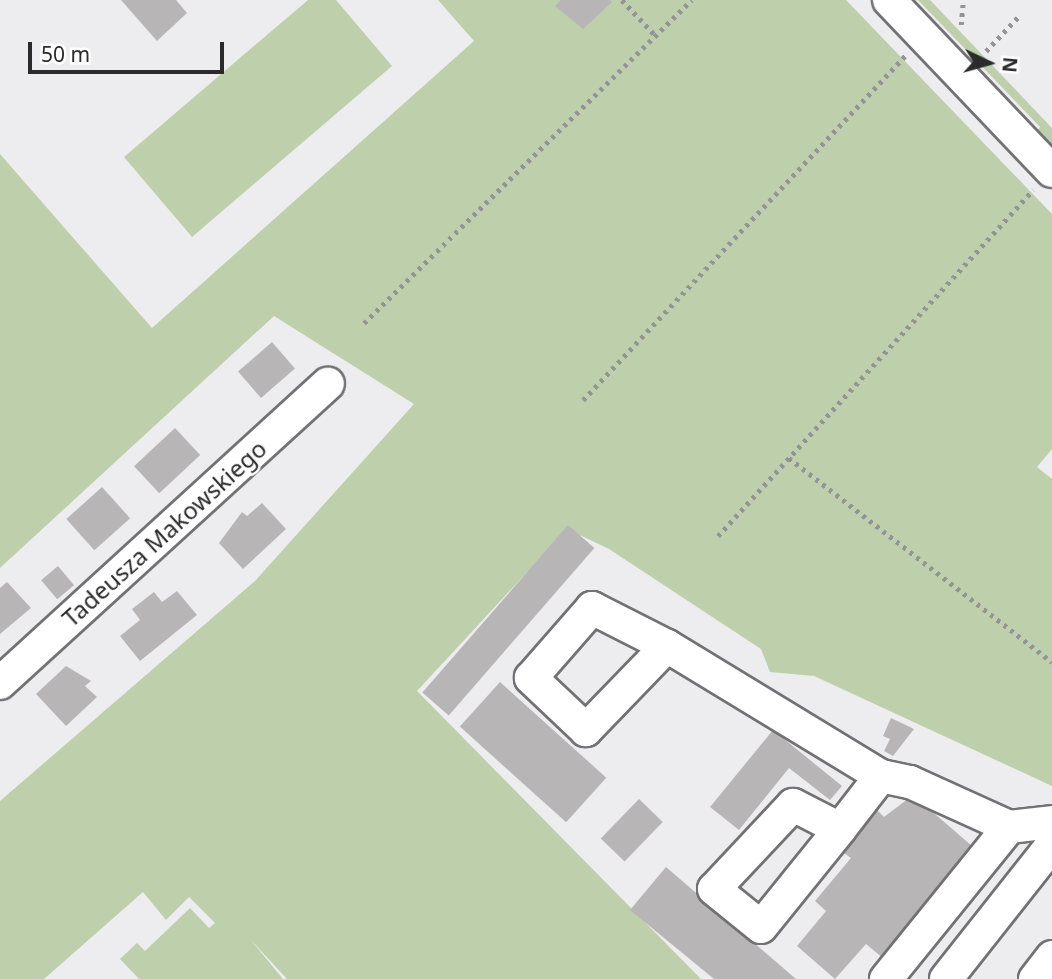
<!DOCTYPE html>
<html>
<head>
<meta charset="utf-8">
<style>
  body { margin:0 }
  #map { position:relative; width:1052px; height:979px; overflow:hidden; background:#ededf0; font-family:"Noto Sans",sans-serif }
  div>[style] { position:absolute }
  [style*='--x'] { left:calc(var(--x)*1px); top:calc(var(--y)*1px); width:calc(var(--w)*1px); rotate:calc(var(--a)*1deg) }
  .green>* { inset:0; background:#becfac }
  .building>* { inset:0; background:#b8b5b7; transform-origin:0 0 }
  .path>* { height:4.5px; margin-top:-2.25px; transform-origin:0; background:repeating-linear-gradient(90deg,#949496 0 3.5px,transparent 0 8.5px) }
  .roads { filter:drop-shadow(2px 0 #727275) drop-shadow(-2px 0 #727275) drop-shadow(0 2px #727275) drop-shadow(0 -2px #727275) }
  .minor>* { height:32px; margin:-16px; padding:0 16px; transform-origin:16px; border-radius:16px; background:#fff }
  span { translate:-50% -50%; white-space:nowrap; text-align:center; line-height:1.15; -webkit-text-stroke:5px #fff; paint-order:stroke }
  .street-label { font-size:24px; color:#2b2b2c }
  .north { position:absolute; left:954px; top:28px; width:70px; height:70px; -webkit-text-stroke:5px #fff; paint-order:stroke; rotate:95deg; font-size:19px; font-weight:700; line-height:28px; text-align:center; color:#2b2b2c }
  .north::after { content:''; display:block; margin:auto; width:24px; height:32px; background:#2b2b2c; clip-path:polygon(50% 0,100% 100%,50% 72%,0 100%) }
  .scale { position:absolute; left:28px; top:42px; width:196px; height:32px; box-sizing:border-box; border:4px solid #2b2b2c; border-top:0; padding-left:9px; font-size:21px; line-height:24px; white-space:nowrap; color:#2b2b2c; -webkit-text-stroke:5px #fff; paint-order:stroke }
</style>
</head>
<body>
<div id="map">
  <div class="green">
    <div style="clip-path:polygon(308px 0,336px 0,392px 66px,192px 237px,124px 157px)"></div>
    <div style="clip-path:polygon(438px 0,846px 0,1052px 214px,1052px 449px,1037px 467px,1052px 479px,1052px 786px,814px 676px,770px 672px,761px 649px,609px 549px,567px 529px,417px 691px,701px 979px,287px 979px,250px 939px,283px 979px,139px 979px,120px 959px,137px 943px,145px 951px,190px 908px,209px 928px,215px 923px,189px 897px,166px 920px,143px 892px,44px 979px,0 979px,0 801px,255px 581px,414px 404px,274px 316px,0 568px,0 154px,152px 328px,474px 41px)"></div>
    <div style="clip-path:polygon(918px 0,930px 0,1052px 128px,1052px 144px,1035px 134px,1040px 127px)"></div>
  </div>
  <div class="building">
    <div style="clip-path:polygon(121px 0,176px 0,187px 13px,157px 41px)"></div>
    <div style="clip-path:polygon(561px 0,610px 0,612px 2px,583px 29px,555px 6px)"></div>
    <div style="left:272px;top:342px;width:35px;height:45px;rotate:49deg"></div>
    <div style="left:175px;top:428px;width:37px;height:56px;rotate:47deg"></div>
    <div style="left:102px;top:487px;width:42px;height:48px;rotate:48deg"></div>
    <div style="clip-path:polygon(262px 503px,286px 529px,243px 569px,219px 543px,242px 512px,247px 516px)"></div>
    <div style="left:568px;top:525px;width:35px;height:222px;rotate:41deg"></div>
    <div style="left:58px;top:566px;width:25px;height:22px;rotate:50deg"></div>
    <div style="clip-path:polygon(7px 582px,31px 608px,0 634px,0 588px)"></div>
    <div style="clip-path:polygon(177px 591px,197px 615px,140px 661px,120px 636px,140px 620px,132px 609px,154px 592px,162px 602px)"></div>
    <div style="clip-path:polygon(66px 666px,91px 681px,85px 686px,97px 697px,66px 726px,36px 694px)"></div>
    <div style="left:500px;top:682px;width:143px;height:60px;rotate:42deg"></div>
    <div style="clip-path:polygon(891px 718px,914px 729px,893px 756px,884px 751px,890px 739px,883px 736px)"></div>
    <div style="clip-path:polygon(773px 730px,842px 786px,830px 800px,789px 768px,739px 830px,710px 807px)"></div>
    <div style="clip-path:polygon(913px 795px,972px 846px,884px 959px,866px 944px,835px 979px,797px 946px,826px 911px,815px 901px,851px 858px,841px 851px,877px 810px,884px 817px)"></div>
    <div style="left:639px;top:799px;width:33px;height:55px;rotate:44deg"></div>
    <div style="clip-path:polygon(666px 867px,796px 979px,714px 979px,630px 910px)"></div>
  </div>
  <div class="path">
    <div style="--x:622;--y:0;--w:50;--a:46.6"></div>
    <div style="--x:961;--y:25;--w:25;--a:-85"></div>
    <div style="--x:986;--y:51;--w:47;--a:-46.7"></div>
    <div style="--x:364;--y:323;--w:460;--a:-44.6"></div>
    <div style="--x:583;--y:400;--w:473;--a:-46.9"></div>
    <div style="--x:789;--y:458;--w:333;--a:37.8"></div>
    <div style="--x:718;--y:536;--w:468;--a:-47.7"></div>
  </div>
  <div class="roads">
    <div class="minor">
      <div style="--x:889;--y:0;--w:236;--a:46.4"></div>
      <div style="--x:667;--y:646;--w:117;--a:134"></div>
      <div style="--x:586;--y:730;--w:76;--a:-136.6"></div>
      <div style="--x:531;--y:678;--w:93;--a:-48.9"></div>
      <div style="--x:592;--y:608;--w:84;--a:26.9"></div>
      <div style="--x:667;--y:646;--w:250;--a:31.3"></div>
      <div style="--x:881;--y:776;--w:30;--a:12"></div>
      <div style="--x:910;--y:782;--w:109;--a:24.4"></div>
      <div style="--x:0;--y:683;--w:444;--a:-42.4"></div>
      <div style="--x:840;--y:829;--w:53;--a:-152.9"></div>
      <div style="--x:793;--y:805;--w:115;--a:133.2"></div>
      <div style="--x:714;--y:889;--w:60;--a:39"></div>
      <div style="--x:761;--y:927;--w:126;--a:-51.1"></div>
      <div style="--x:840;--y:829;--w:67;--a:-52.3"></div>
      <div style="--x:886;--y:979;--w:196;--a:-51"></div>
      <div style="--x:1009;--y:827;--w:43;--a:-6.6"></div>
      <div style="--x:946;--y:979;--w:171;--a:-51.7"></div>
      <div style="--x:1035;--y:979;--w:28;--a:-52"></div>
    </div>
  </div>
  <div class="street-label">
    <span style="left:164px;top:533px;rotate:-42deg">Tadeusza Makowskiego</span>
  </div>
  <div class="north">N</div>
  <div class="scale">50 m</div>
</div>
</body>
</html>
